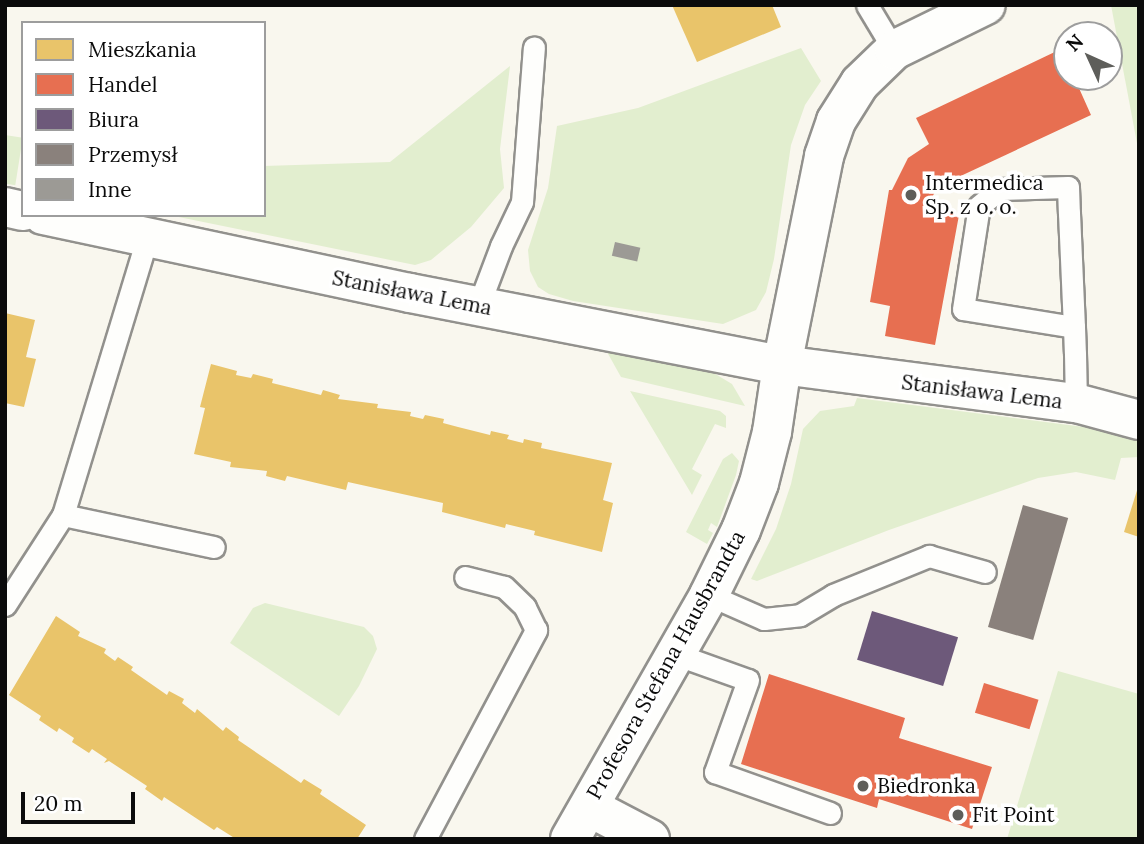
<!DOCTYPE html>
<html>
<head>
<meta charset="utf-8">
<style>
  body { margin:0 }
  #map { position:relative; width:1144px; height:844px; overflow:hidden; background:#f9f7ee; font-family:Lora,serif }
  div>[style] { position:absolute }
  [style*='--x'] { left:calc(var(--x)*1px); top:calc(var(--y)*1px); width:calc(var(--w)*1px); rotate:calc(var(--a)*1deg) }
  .green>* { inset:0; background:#e2eecf; transform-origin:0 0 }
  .homes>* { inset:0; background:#e9c46a }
  .shops>* { inset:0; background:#e76f51; transform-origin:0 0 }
  .offices>* { inset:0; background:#6d597a; transform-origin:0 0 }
  .industry>* { inset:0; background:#8a817c; transform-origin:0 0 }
  .building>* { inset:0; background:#9c9a95; transform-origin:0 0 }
  .roads { filter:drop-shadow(2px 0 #92918d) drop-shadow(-2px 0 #92918d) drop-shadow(0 2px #92918d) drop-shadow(0 -2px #92918d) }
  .service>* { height:21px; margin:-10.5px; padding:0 10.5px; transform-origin:10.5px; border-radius:10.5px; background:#fefefc }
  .minor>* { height:38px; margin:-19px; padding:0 19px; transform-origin:19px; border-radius:19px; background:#fefefc }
  .dots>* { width:19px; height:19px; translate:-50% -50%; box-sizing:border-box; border:4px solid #fff; border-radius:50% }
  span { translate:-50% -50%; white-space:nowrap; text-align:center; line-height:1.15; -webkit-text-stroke:7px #fff; paint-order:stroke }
  .poi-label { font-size:21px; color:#0b0b0b }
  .left { translate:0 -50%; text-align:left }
  .street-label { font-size:21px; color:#0b0b0b }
  .frame { position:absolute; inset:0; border:7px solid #0b0b0b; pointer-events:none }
  .legend { position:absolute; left:21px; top:21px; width:245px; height:196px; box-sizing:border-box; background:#fff; border:2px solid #9d9d9d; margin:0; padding:9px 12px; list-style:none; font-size:21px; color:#0b0b0b }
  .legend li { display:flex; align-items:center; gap:14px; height:35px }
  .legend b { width:35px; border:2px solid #9d9d9d }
  .north { position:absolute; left:1053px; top:21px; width:70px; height:70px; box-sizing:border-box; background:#fff; border:2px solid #9d9d9d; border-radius:50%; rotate:315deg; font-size:19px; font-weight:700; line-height:28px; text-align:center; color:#0b0b0b }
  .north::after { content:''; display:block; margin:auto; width:24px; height:32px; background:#5e5e5a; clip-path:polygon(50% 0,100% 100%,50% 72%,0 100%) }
  .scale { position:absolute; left:21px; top:792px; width:114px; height:32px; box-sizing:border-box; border:4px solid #0b0b0b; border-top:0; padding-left:9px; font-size:21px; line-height:24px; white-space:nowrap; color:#0b0b0b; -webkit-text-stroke:5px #fff; paint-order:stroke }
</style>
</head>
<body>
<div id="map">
  <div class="green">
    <div style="clip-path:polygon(1111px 5px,1139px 5px,1139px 154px)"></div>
    <div style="clip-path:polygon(801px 48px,821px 81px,805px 105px,791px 145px,774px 259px,766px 292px,756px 310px,723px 324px,573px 301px,549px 294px,538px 287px,530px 271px,528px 250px,548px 188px,557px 126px,638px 108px)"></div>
    <div style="clip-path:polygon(510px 66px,500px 149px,504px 188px,471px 227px,431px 260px,415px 265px,169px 215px,264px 215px,264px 166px,390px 162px)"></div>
    <div style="left:5px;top:135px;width:18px;height:48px;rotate:9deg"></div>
    <div style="clip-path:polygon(607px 352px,712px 372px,732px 384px,745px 406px,621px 377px)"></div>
    <div style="clip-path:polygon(630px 391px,720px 411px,726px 416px,726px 428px,715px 424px,692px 469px,702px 475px,692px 495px)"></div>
    <div style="clip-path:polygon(857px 398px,1131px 433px,1139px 435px,1139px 457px,1121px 458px,1115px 480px,1076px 472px,1038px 478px,889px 530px,757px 581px,751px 579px,776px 529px,791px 484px,803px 429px,820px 411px,854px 406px)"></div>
    <div style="clip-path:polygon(732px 453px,739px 461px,736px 475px,717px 527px,711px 523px,708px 530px,713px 533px,707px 544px,686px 532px,723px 459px)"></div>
    <div style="clip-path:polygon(265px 603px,364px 627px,373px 636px,377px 649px,359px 686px,339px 716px,230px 643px,253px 608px)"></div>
    <div style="clip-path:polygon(1058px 671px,1139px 694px,1139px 839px,1007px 839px)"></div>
  </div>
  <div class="homes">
    <div style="clip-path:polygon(672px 5px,772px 5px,781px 27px,697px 62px)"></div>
    <div style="clip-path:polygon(5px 313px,35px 320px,26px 357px,36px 359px,24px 407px,5px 403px)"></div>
    <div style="clip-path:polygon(211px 364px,237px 371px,236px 375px,251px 378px,253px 374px,273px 379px,272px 383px,321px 395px,323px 390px,340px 395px,338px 399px,378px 404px,377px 408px,411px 412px,410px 416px,423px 419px,425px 415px,444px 419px,443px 423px,458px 427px,490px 435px,491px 431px,509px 435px,507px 439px,523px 443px,524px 439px,542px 443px,541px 448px,612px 463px,603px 500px,613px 503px,602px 552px,534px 535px,535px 531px,506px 524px,505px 528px,442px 512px,443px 503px,348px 482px,346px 490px,287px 476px,285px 481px,266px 476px,267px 471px,230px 467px,231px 462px,194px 454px,205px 408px,200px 407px)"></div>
    <div style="clip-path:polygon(1139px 484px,1139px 537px,1124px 532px)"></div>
    <div style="clip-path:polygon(56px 616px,80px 632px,78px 636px,106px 649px,104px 653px,115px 661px,118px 657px,133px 667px,131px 670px,167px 695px,169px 691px,184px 699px,182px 703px,195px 713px,197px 709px,223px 731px,226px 727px,239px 737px,238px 740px,301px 783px,304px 779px,322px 790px,320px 794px,366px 825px,357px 839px,236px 839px,217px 827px,214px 830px,164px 797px,162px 801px,145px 789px,147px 786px,109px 761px,104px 763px,107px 759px,92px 749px,89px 753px,72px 742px,74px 738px,59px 728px,57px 732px,39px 720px,41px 716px,9px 695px)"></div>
  </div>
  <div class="shops">
    <div style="clip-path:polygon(1061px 49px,1067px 62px,1067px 77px,1074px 77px,1091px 115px,937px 187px,932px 198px,935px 198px,934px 210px,959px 215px,935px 345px,885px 336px,890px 306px,870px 302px,889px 190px,892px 190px,908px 158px,929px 144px,916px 118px)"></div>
    <div style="clip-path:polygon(769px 674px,905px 718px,899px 738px,992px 767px,972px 829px,879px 799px,877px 808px,741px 764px)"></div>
    <div style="left:984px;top:683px;width:57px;height:31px;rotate:17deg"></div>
  </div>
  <div class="offices">
    <div style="left:872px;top:611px;width:90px;height:51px;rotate:17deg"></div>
  </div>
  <div class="industry">
    <div style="left:1023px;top:505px;width:47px;height:127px;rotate:16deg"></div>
  </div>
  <div class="building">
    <div style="left:615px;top:242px;width:26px;height:14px;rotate:13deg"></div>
  </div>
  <div class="roads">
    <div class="service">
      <div style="--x:867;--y:5;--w:52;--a:59"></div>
      <div style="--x:478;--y:307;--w:65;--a:-69.3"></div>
      <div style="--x:501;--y:246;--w:49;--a:-64.5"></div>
      <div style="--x:522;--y:202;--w:155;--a:-85.6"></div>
      <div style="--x:1074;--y:327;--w:112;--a:-170.8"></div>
      <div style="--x:963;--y:309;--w:104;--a:-81.2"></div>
      <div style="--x:979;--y:206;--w:27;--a:-39"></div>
      <div style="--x:1000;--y:189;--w:68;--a:-1.7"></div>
      <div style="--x:1068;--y:187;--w:26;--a:88"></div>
      <div style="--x:1069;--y:213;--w:114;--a:87.5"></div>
      <div style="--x:1074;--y:327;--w:26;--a:88"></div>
      <div style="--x:1075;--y:353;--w:50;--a:88.9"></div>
      <div style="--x:63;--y:515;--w:154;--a:12"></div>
      <div style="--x:709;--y:595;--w:60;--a:23.6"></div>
      <div style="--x:764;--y:619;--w:36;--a:-6"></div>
      <div style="--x:800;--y:615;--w:39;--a:-31"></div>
      <div style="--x:833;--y:595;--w:104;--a:-22.1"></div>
      <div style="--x:929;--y:556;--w:58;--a:15.9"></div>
      <div style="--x:5;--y:605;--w:107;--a:-57.2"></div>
      <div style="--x:63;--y:515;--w:289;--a:-73.1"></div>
      <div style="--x:675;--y:654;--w:77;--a:19.6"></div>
      <div style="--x:748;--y:680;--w:98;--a:109.7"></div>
      <div style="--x:715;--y:772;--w:122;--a:19.6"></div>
      <div style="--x:425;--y:839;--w:237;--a:-62"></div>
      <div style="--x:536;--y:630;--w:25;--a:-116"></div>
      <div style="--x:525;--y:607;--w:29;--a:-136"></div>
      <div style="--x:504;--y:587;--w:40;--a:-165.6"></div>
    </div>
    <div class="minor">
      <div style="--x:5;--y:207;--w:18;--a:13"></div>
      <div style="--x:43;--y:215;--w:375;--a:12"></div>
      <div style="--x:410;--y:293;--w:379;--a:11"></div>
      <div style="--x:782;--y:365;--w:296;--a:7.4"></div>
      <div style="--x:1076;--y:403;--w:65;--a:15.1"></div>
      <div style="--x:589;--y:807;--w:69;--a:27.7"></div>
      <div style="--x:570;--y:839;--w:281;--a:-60.3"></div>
      <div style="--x:709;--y:595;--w:72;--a:-63.8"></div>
      <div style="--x:741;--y:530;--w:50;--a:-69"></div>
      <div style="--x:759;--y:483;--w:53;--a:-75.7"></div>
      <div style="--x:772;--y:432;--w:68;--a:-81.5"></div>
      <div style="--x:782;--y:365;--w:213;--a:-78.6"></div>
      <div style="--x:824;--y:156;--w:37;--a:-71"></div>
      <div style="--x:836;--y:121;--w:45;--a:-57.7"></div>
      <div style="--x:860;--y:83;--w:47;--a:-44.1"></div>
      <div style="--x:894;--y:50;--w:102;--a:-26.1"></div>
    </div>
  </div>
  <div class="dots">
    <div style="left:911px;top:195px;background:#5e5e5a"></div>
    <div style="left:863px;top:786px;background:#5e5e5a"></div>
    <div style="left:958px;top:815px;background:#5e5e5a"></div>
  </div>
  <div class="poi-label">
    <span class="left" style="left:925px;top:195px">Intermedica<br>Sp. z o. o.</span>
    <span class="left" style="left:877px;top:786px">Biedronka</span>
    <span class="left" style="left:972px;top:815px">Fit Point</span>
  </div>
  <div class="street-label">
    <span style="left:412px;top:293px;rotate:11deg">Stanisława Lema</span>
    <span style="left:982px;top:392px;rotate:7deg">Stanisława Lema</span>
    <span style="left:666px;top:665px;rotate:-61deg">Profesora Stefana Hausbrandta</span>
  </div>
  <div class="frame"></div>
  <ul class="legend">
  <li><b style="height:19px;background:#e9c46a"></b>Mieszkania</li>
  <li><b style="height:19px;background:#e76f51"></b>Handel</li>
  <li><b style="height:19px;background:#6d597a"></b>Biura</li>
  <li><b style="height:19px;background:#8a817c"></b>Przemysł</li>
  <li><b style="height:19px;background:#9c9a95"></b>Inne</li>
  </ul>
  <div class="north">N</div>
  <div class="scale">20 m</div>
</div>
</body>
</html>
